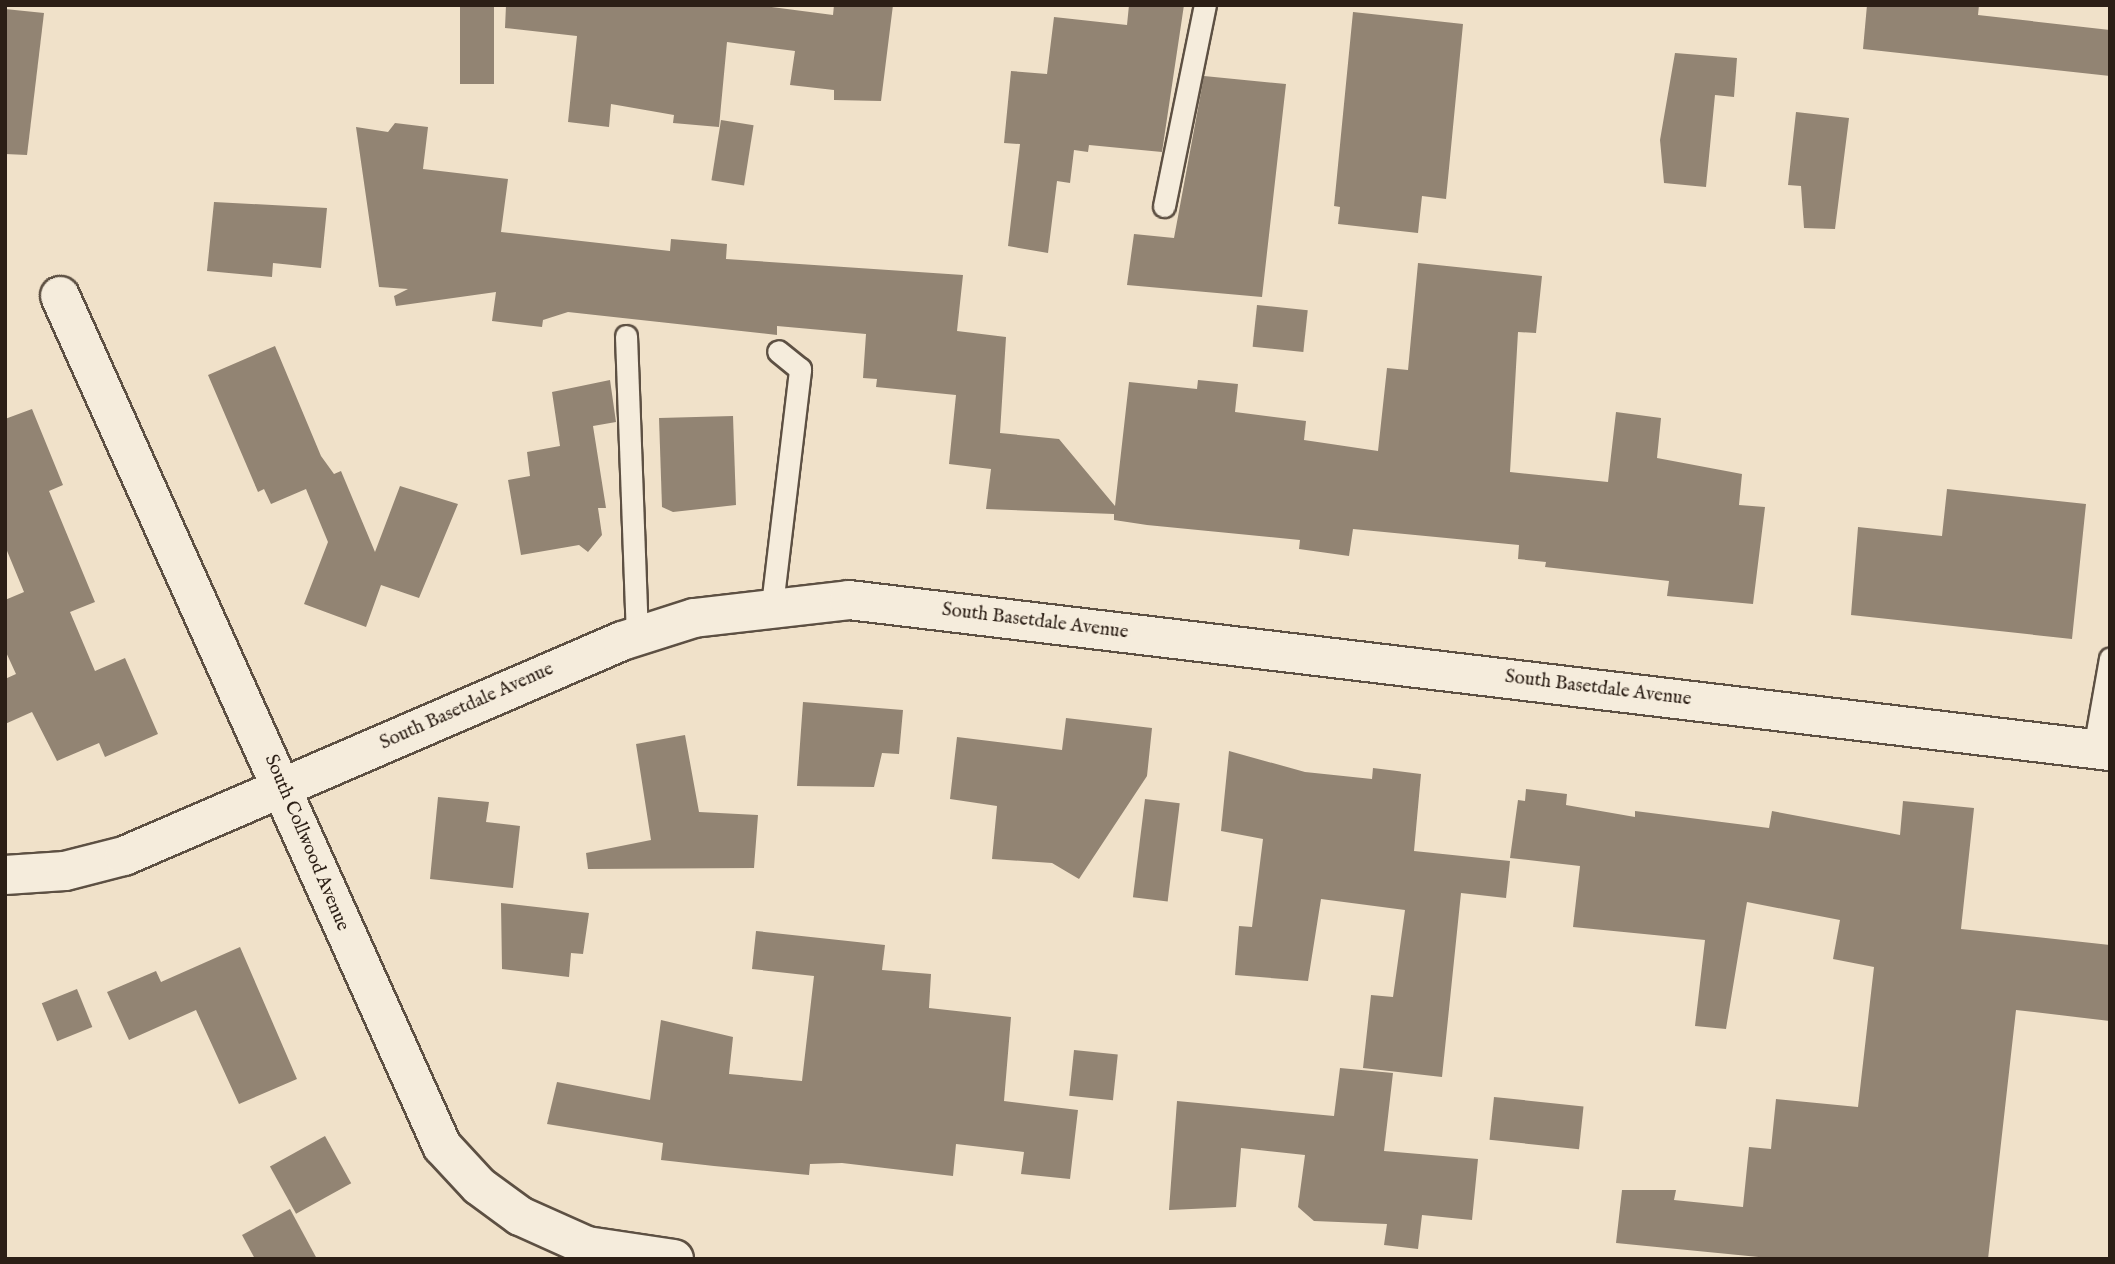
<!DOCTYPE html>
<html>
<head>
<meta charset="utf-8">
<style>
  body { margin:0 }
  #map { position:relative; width:2115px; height:1264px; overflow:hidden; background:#f0e1c9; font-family:"IM FELL English",serif }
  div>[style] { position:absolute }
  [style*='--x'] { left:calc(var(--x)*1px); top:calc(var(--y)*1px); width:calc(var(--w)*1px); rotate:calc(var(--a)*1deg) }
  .building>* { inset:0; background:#928473; transform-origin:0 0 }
  .roads { filter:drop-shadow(2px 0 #5d5043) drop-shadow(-2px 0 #5d5043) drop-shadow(0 2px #5d5043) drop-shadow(0 -2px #5d5043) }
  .lane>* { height:21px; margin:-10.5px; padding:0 10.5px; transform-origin:10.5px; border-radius:10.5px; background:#f5ecdc }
  .street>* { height:38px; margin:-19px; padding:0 19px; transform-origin:19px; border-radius:19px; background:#f5ecdc }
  span { translate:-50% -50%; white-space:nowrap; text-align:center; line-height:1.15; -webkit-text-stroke:5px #f5ecdc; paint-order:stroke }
  .street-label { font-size:19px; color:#2c1f16 }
  .frame { position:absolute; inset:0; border:7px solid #2c1f16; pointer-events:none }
</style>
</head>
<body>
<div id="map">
  <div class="building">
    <div style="left:460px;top:5px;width:34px;height:79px"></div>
    <div style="clip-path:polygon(506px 5px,756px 5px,833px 15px,834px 5px,893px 5px,881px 101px,834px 100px,834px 90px,790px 85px,795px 51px,727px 42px,719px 127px,673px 123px,674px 115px,611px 104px,609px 127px,568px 122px,577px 36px,505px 28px)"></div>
    <div style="clip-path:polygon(1129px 5px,1184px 5px,1162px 152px,1089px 145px,1088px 152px,1074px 150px,1070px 183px,1057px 181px,1048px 253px,1008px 246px,1020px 144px,1004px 143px,1011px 71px,1047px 74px,1054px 17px,1127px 25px)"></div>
    <div style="clip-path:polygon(1867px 5px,1979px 5px,1978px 15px,2110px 30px,2110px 76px,1863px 49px)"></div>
    <div style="clip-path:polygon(5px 9px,44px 13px,27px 155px,5px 154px)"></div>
    <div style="clip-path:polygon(1353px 12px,1463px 24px,1446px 199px,1422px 196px,1418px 233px,1338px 224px,1340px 207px,1334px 206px)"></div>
    <div style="clip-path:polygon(1675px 53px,1737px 58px,1734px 97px,1715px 95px,1706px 187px,1664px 183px,1660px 140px)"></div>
    <div style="clip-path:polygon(1204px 76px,1286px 84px,1262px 297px,1127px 285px,1134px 234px,1174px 238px)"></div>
    <div style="clip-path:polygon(1796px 112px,1849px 118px,1835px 229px,1804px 228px,1801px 186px,1788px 185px)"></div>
    <div style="left:721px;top:120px;width:33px;height:61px;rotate:9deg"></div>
    <div style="clip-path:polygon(395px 123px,428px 127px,423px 169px,508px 179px,501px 232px,670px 251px,671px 239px,727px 244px,726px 259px,963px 275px,957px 331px,1006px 337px,1000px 433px,1059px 439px,1115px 506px,1129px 382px,1197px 389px,1198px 380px,1238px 384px,1235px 412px,1306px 421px,1304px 440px,1378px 451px,1387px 368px,1408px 370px,1418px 263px,1542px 276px,1536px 333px,1518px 332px,1510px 472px,1608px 482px,1616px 412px,1661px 418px,1657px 458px,1742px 474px,1739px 505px,1765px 507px,1753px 604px,1667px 596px,1669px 581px,1545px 567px,1546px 562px,1518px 559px,1519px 545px,1353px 529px,1349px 556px,1299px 549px,1300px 540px,1147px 525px,1114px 520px,1114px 514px,986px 509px,991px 469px,949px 464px,956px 395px,876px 387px,877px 379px,863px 378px,866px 334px,777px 326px,777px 335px,568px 312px,543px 320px,542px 327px,492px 321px,496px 292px,396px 306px,394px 296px,408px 289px,379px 287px,356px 127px,388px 132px)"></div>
    <div style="clip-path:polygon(214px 202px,327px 208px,321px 268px,273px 263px,272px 277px,207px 271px)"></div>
    <div style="left:1257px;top:305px;width:51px;height:42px;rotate:6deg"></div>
    <div style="clip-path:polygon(275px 346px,321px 456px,334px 474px,341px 471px,375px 552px,400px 486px,458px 504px,419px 598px,381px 585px,366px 627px,304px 604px,328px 542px,306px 489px,271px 504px,264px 489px,258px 492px,208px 375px)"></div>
    <div style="clip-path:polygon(610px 380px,616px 422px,593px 426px,606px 508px,598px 508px,602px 535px,588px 552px,579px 545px,521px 555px,508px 480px,530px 476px,527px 452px,560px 446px,552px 392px)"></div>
    <div style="clip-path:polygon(32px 409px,63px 485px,49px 491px,95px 602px,70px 612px,95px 671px,125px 658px,158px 734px,105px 757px,99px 743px,57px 761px,32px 712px,5px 724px,5px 679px,16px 674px,5px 650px,5px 600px,24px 592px,5px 546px,5px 419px)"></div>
    <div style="clip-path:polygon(733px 416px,736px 505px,673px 512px,662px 507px,659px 418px)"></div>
    <div style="clip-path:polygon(1947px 489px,2086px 504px,2072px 639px,1851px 615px,1858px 527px,1942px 536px)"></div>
    <div style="clip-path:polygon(803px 702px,903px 710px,899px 754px,882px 753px,874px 787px,797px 786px)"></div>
    <div style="clip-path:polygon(1066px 718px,1152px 728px,1147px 776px,1079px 879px,1052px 863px,992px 859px,997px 806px,950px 799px,957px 737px,1062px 750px)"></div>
    <div style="clip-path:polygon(685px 735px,699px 812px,758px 815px,754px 868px,588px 869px,586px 853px,651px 840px,636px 744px)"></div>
    <div style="clip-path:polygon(1229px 751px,1305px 772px,1372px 779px,1373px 768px,1421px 774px,1414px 851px,1510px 861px,1506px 898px,1461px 893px,1442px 1077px,1363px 1068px,1371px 995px,1393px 997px,1405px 910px,1321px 899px,1308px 981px,1235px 975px,1239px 926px,1252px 927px,1263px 839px,1221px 831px)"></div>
    <div style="clip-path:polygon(1526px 789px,1567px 794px,1566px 805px,1635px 817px,1635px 811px,1769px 828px,1772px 811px,1900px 835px,1903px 801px,1974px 808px,1961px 929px,2110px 945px,2110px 1021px,2016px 1010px,1988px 1259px,1779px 1259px,1616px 1243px,1622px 1190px,1676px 1190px,1674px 1200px,1743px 1207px,1749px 1147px,1771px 1149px,1776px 1099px,1858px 1107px,1874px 967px,1833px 959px,1840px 920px,1747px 902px,1726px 1029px,1695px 1026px,1705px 940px,1573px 927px,1580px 866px,1510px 858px,1518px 800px,1525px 801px)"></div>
    <div style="clip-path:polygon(438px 797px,489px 802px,486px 822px,520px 826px,513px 888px,430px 879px)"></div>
    <div style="left:1145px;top:799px;width:35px;height:99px;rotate:7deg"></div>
    <div style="clip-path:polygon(501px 903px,589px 913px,583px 954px,571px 953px,569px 977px,502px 969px)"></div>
    <div style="clip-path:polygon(756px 931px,885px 945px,882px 970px,931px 974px,929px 1008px,1011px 1017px,1004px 1101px,1078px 1110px,1070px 1179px,1021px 1174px,1024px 1152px,956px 1144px,953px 1176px,842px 1163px,810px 1164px,809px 1175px,714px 1166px,661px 1160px,663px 1143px,547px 1124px,557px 1082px,650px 1100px,661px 1020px,733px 1037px,729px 1074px,802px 1081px,814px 976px,752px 969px)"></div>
    <div style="clip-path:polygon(240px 947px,297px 1079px,239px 1104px,196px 1010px,129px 1040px,107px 992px,156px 971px,161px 982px)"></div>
    <div style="left:77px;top:989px;width:41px;height:38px;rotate:68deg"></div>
    <div style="left:1074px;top:1050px;width:44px;height:46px;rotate:6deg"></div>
    <div style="clip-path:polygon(1340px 1068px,1393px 1073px,1384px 1151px,1478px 1159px,1472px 1220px,1422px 1215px,1418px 1249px,1384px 1245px,1387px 1224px,1314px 1221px,1298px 1207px,1305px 1155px,1241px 1148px,1236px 1207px,1169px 1210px,1177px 1101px,1334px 1116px)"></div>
    <div style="left:1494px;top:1097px;width:90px;height:43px;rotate:6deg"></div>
    <div style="left:325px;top:1136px;width:54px;height:63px;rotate:61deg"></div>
    <div style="clip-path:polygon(290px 1209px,317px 1259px,255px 1259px,242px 1235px)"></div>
  </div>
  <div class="roads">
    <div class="lane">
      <div style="--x:1164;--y:206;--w:205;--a:-78.5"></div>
      <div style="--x:626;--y:336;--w:301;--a:87.9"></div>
      <div style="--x:772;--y:605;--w:238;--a:-83.2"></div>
      <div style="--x:800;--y:369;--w:28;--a:-141"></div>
      <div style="--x:2094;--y:749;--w:92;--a:-80"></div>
    </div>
    <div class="street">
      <div style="--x:60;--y:296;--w:932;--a:65.8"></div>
      <div style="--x:442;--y:1146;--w:54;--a:47.2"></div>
      <div style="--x:479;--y:1186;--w:51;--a:36.2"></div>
      <div style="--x:520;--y:1216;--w:73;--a:24.1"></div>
      <div style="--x:587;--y:1246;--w:88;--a:8.5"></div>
      <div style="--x:5;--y:875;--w:60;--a:-3.8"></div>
      <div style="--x:65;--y:871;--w:61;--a:-14.3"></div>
      <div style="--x:124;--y:856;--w:542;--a:-23.35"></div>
      <div style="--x:622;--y:641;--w:76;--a:-17.7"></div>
      <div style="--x:694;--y:618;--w:156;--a:-6.6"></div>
      <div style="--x:849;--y:600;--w:1270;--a:6.83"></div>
    </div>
  </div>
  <div class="street-label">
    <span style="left:1035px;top:622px;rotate:7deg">South Basetdale Avenue</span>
    <span style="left:1598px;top:689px;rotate:7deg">South Basetdale Avenue</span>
    <span style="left:467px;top:707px;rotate:-24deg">South Basetdale Avenue</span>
    <span style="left:306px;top:843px;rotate:67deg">South Collwood Avenue</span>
  </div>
  <div class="frame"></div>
</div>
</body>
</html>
